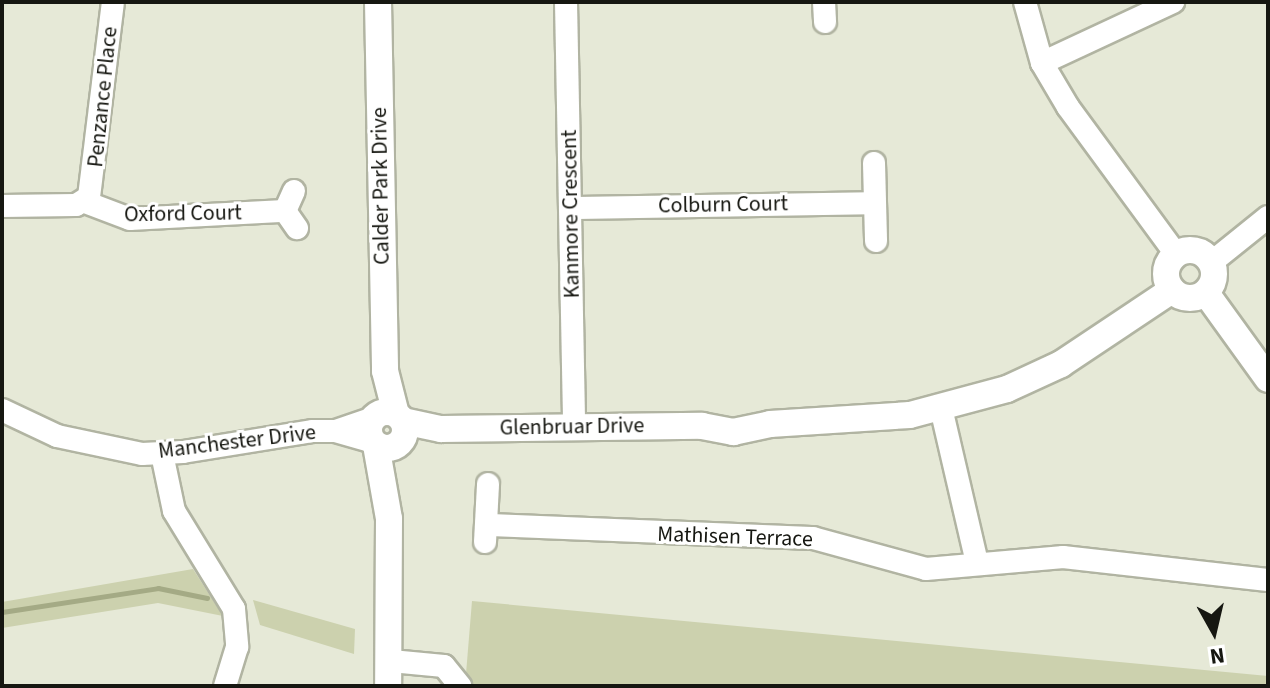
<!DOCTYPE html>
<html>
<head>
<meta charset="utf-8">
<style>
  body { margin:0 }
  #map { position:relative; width:1270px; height:688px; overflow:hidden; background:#e6e9d7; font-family:"Source Sans 3",sans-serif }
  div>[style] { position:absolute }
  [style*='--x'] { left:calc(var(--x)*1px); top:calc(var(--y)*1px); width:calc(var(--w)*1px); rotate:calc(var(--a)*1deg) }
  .green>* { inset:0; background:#ccd1ae }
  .stream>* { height:5px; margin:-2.5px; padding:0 2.5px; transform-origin:2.5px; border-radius:2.5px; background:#a4aa85 }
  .roads { filter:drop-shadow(2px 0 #b1b4a2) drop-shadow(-2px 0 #b1b4a2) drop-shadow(0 2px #b1b4a2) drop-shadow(0 -2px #b1b4a2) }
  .minor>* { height:22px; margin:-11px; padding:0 11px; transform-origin:11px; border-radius:11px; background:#fff }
  .tertiary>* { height:26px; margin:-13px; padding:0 13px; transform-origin:13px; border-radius:13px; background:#fff }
  .tertiary>.ring { margin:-13px; padding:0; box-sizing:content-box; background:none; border:26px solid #fff; border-radius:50% }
  span { translate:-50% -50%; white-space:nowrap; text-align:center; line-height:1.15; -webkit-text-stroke:6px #fff; paint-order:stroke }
  .street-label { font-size:22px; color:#161711 }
  .frame { position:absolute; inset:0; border:4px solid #161711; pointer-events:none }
  .north { position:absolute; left:1174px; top:592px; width:80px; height:80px; -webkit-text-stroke:6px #fff; paint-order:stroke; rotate:172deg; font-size:22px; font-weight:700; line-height:32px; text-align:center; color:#161711 }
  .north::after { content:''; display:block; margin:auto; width:28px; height:36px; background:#161711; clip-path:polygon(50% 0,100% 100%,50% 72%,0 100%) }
</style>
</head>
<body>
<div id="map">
  <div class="green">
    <div style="clip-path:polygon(193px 569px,223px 616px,158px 603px,2px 628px,2px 602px)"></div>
    <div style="clip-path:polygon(253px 600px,355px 629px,354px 654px,260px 625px)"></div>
    <div style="clip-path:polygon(472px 601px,1268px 676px,1268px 686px,465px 686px)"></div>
  </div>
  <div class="stream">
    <div style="--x:2;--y:612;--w:158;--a:-8.7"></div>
    <div style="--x:158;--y:588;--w:50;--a:11.5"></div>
  </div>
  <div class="roads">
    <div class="minor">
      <div style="--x:566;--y:2;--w:425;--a:88.9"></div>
      <div style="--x:824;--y:2;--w:20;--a:87"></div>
      <div style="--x:1025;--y:2;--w:63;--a:74.4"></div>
      <div style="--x:1042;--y:63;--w:51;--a:59.4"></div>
      <div style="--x:1068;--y:107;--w:182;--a:53.7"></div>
      <div style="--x:1042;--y:63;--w:145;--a:-25"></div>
      <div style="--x:874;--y:163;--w:78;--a:88.5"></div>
      <div style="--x:294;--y:191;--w:22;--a:114"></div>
      <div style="--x:285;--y:211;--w:21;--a:55"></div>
      <div style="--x:85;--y:202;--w:48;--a:20.7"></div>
      <div style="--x:130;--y:219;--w:155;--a:-3"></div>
      <div style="--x:2;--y:206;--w:74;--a:-0.8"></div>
      <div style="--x:76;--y:205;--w:15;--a:-32"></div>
      <div style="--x:89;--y:197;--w:196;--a:-83"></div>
      <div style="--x:572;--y:208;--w:302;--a:-0.9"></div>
      <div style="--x:1212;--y:262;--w:72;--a:-38.8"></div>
      <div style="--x:941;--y:408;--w:159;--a:76.9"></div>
      <div style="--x:2;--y:410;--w:61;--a:25.3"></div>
      <div style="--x:57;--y:436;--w:87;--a:12"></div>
      <div style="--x:142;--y:454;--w:41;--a:-2.8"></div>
      <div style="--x:183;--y:452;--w:132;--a:-9.2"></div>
      <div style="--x:313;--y:431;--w:22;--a:0"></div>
      <div style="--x:335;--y:431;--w:40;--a:16"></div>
      <div style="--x:336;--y:431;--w:37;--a:-19"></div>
      <div style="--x:162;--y:454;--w:58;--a:78.1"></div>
      <div style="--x:174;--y:511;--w:115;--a:58.5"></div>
      <div style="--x:234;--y:609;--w:38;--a:85"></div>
      <div style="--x:237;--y:647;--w:41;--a:107.1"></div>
      <div style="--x:489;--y:525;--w:324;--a:2.3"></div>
      <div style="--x:813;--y:538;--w:117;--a:15.3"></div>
      <div style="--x:926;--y:569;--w:138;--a:-5"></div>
      <div style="--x:1063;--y:557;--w:206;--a:6.4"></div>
      <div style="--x:485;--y:542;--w:58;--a:-87"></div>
      <div style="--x:391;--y:661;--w:53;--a:5.4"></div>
      <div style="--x:444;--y:666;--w:26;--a:51"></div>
    </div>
    <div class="tertiary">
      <div style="--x:378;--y:2;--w:369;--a:88.9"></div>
      <div style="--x:385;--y:371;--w:44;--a:75.7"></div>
      <div class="ring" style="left:1166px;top:250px;width:22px;height:22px"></div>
      <div style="--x:1206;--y:293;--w:106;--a:54.2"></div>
      <div class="ring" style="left:369px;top:412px;width:10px;height:10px"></div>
      <div style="--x:403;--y:421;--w:39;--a:12"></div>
      <div style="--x:441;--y:429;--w:261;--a:-0.7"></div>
      <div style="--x:702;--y:426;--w:32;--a:11"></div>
      <div style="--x:733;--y:432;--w:38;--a:-12"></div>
      <div style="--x:770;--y:424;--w:140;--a:-3.7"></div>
      <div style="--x:910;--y:415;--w:100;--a:-15"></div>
      <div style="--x:1007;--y:389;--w:60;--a:-24.8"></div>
      <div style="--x:1061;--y:364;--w:133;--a:-33.7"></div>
      <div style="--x:376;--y:445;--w:75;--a:80"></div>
      <div style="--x:389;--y:519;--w:167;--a:90.3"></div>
    </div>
  </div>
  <div class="street-label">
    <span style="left:103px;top:97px;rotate:-84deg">Penzance Place</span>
    <span style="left:381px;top:186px;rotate:-91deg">Calder Park Drive</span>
    <span style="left:723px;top:205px;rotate:-1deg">Colburn Court</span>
    <span style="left:183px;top:214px;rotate:-1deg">Oxford Court</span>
    <span style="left:571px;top:214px;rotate:-91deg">Kanmore Crescent</span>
    <span style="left:572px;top:427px;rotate:-1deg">Glenbruar Drive</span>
    <span style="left:237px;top:442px;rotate:-7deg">Manchester Drive</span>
    <span style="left:735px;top:537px;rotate:2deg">Mathisen Terrace</span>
  </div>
  <div class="frame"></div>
  <div class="north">N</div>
</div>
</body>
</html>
